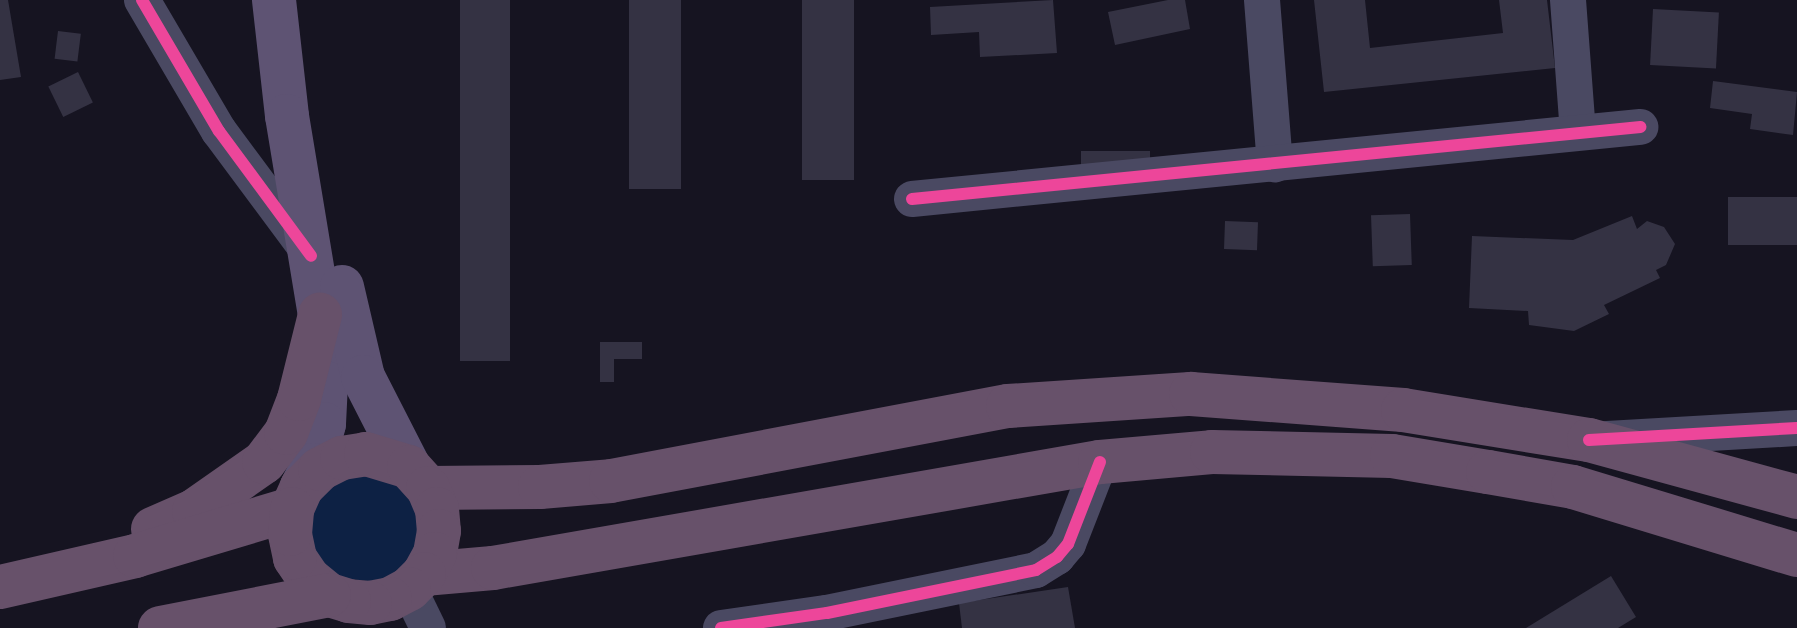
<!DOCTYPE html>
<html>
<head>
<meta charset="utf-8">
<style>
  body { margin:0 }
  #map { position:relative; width:1797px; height:628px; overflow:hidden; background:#161421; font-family:Karla,sans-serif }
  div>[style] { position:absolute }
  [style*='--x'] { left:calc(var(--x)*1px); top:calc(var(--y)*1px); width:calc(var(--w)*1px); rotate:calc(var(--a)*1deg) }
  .water>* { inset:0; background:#0d2144 }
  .building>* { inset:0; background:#343243; transform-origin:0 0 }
  .minor>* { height:36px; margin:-18px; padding:0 18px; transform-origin:18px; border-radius:18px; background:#4a4962 }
  .major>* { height:44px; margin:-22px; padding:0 22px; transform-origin:22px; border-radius:22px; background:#5e5373 }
  .highway>* { height:44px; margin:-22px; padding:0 22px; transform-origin:22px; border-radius:22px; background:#67516a }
  .cycleway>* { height:12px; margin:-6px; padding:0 6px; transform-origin:6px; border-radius:6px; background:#ed469a }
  span { translate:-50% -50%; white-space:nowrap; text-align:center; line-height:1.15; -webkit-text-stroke:6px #130f26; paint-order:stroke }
</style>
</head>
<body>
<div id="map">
  <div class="water">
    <div style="clip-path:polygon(356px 474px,393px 482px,406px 493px,416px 508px,420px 525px,412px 560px,385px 583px,331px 577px,308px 546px,311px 507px,322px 491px)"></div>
  </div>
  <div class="building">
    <div style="clip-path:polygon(0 0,8px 0,21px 77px,0 80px)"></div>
    <div style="left:460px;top:0;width:50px;height:361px"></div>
    <div style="left:629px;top:0;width:52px;height:189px"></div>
    <div style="left:802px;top:0;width:52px;height:180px"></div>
    <div style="clip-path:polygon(1053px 0,1057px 53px,980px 57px,979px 32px,931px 35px,930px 7px)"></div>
    <div style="clip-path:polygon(1168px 0,1185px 0,1190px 29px,1115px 45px,1108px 12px)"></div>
    <div style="clip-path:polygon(1314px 0,1365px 0,1370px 48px,1503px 33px,1499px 0,1547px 0,1555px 68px,1324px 92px)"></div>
    <div style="left:1653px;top:9px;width:66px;height:56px;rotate:3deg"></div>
    <div style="left:58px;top:31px;width:23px;height:28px;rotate:7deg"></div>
    <div style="left:78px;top:72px;width:34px;height:33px;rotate:64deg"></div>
    <div style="clip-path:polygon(1713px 81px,1797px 92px,1793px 135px,1750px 129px,1752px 114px,1710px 108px)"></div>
    <div style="left:1081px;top:151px;width:69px;height:21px"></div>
    <div style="left:1797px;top:197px;width:48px;height:69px;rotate:90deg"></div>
    <div style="left:1410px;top:214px;width:51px;height:39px;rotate:88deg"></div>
    <div style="clip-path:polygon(1632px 216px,1637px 229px,1647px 221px,1664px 227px,1675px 244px,1666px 265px,1656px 270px,1660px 278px,1604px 305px,1609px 314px,1574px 331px,1529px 325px,1528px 311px,1469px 308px,1472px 236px,1573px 240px)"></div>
    <div style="left:1225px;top:221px;width:33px;height:28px;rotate:2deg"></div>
    <div style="clip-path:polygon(600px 342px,642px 342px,642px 359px,614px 359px,614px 382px,600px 382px)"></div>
    <div style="clip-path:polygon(1611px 576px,1636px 617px,1618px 628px,1526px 628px)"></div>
    <div style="clip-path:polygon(1068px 587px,1075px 628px,962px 628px,959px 603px)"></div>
  </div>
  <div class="minor">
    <div style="--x:142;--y:0;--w:152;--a:59.6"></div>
    <div style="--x:219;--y:131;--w:154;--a:53.4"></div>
    <div style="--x:1262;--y:0;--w:165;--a:85.5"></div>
    <div style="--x:1568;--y:0;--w:132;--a:85.7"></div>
    <div style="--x:912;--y:199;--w:732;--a:-5.65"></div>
    <div style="--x:1607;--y:439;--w:190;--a:-3.3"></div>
    <div style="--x:409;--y:589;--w:43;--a:64"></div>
    <div style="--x:721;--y:628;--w:107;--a:-8.1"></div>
    <div style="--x:827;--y:613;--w:213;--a:-11.6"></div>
    <div style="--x:1036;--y:570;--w:25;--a:-32"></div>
    <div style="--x:1057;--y:557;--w:17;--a:-50"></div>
    <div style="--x:1068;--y:544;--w:88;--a:-68.7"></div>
  </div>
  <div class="major">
    <div style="--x:274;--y:0;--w:117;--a:83.6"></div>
    <div style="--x:287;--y:116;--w:202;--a:80.6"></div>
    <div style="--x:320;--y:315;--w:68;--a:85"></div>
    <div style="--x:326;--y:383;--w:41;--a:92.8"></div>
    <div style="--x:324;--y:424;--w:42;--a:105"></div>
    <div style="--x:313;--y:465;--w:25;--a:117"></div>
    <div style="--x:342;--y:287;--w:92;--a:76.9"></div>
    <div style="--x:363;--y:377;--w:101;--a:62.9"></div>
  </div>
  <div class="highway">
    <div style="--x:428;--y:488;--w:112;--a:-0.5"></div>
    <div style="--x:540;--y:487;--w:71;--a:-4.8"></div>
    <div style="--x:611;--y:481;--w:404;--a:-10.7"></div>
    <div style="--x:1008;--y:406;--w:183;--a:-3.8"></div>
    <div style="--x:1191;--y:394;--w:213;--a:4.3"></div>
    <div style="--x:1403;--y:410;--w:188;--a:9.2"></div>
    <div style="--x:1589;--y:440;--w:216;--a:15.3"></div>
    <div style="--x:153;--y:529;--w:45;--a:-23.7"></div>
    <div style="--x:194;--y:511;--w:85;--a:-35"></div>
    <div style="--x:264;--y:462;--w:36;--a:-53"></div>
    <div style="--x:286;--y:433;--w:36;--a:-69"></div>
    <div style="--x:299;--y:399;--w:87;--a:-76"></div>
    <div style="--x:424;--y:574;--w:69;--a:-5"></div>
    <div style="--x:493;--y:568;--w:616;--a:-9.91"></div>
    <div style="--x:1100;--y:462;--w:112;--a:-5.1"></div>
    <div style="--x:1212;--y:452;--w:180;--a:1.3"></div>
    <div style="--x:1392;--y:456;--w:97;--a:9.5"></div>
    <div style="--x:1488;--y:472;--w:86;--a:10"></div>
    <div style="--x:1573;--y:487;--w:234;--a:16.9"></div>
    <div style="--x:0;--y:587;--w:139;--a:-12.9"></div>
    <div style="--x:135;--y:556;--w:164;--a:-16.7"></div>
    <div style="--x:292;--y:509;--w:24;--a:-66"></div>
    <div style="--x:302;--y:487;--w:25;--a:-45"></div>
    <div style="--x:320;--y:469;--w:25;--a:-27"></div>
    <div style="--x:342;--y:458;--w:24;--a:-9"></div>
    <div style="--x:366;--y:454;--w:45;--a:16.8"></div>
    <div style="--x:409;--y:467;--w:28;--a:48"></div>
    <div style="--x:428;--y:488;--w:23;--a:67"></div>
    <div style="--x:437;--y:509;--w:22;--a:85"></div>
    <div style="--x:439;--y:531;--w:23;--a:100"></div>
    <div style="--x:435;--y:554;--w:23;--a:119"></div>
    <div style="--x:424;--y:574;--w:21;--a:135"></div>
    <div style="--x:409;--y:589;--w:21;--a:152"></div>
    <div style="--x:390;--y:599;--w:20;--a:169"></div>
    <div style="--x:370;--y:603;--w:21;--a:-175"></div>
    <div style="--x:349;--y:601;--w:21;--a:-163"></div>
    <div style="--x:329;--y:595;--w:26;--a:-141"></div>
    <div style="--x:309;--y:579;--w:25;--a:-124"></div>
    <div style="--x:295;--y:558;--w:25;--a:-102"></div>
    <div style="--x:290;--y:534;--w:25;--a:-85"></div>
    <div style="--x:160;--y:628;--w:172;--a:-11"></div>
  </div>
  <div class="cycleway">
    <div style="--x:142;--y:0;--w:152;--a:59.6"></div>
    <div style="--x:219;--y:131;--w:155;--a:53.6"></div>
    <div style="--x:912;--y:199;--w:732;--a:-5.65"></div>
    <div style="--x:1589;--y:440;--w:208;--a:-3.3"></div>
    <div style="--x:721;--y:628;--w:107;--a:-8.1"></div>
    <div style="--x:827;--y:613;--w:213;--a:-11.6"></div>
    <div style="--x:1036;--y:570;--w:25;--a:-32"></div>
    <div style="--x:1057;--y:557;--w:17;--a:-50"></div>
    <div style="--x:1068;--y:544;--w:88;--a:-68.7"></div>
  </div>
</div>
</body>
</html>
